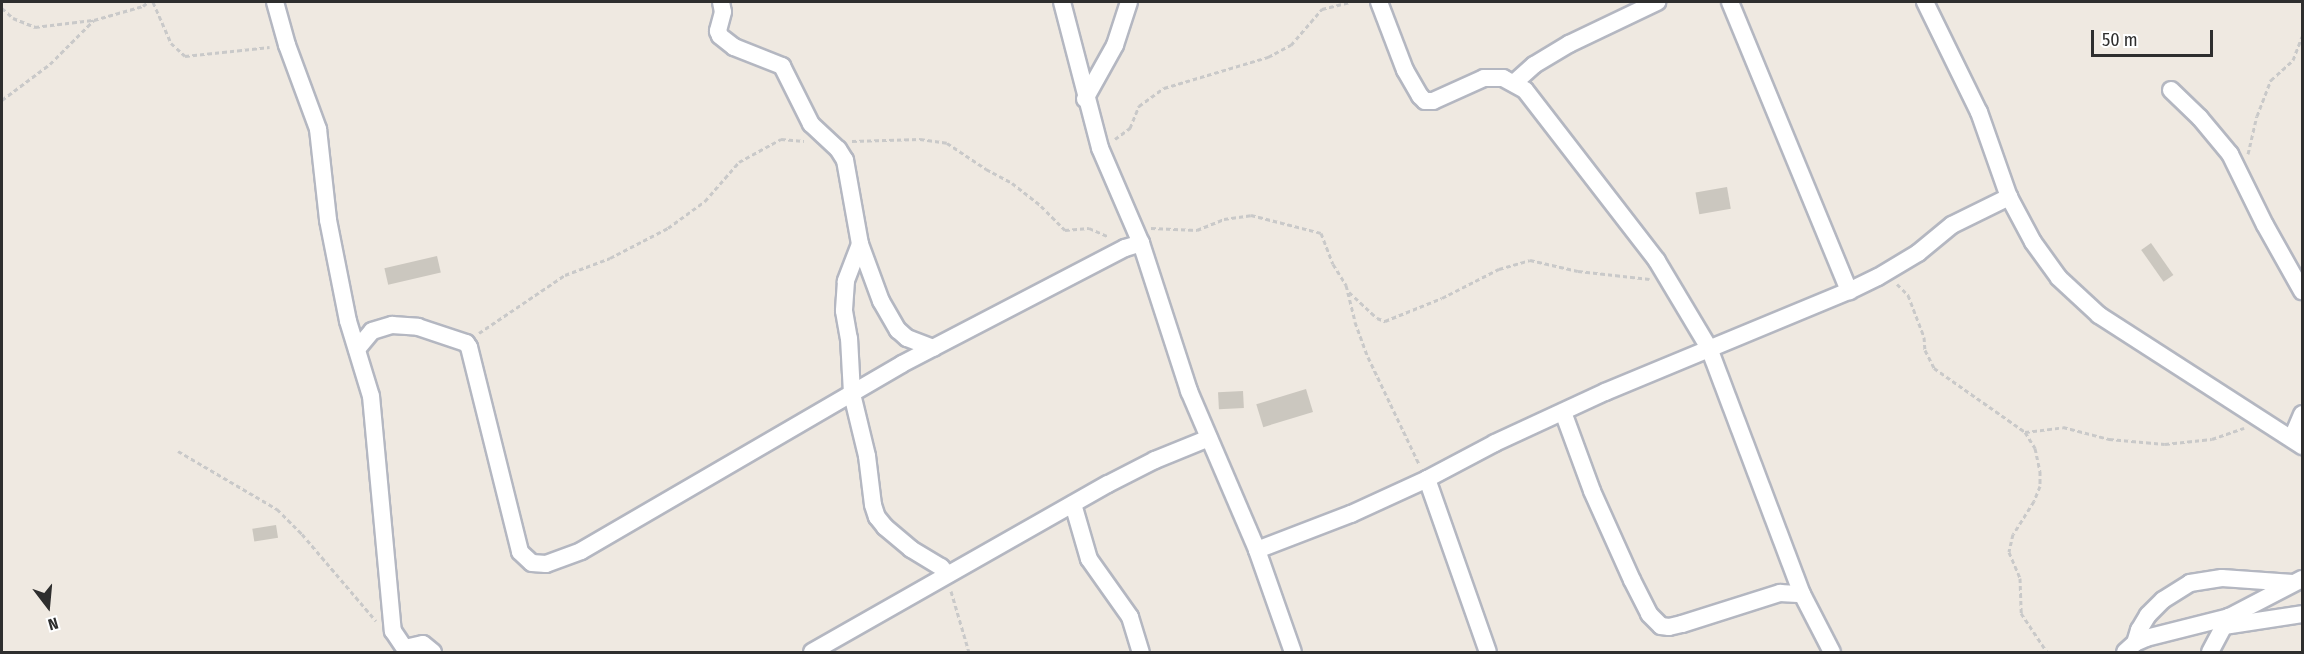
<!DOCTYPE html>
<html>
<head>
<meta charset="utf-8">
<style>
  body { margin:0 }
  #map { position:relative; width:2304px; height:654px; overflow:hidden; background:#efe9e1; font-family:"Fira Sans Condensed",sans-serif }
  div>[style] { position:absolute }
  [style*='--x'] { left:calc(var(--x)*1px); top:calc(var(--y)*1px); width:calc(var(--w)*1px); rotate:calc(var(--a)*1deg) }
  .building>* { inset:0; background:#cbc7bf; transform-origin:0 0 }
  .path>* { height:3px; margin-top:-1.5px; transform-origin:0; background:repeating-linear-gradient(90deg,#c9c9c9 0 4.5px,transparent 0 7.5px) }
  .roads { filter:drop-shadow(2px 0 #b4b7c1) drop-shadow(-2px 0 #b4b7c1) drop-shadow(0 2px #b4b7c1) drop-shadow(0 -2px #b4b7c1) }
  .minor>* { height:16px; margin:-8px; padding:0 8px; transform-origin:8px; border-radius:8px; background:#fff }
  span { translate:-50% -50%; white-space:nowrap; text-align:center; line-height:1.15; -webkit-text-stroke:5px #fff; paint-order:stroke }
  .frame { position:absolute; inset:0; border:3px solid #2e2e2e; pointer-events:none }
  .north { position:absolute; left:18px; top:576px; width:60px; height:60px; -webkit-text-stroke:4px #fff; paint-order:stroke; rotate:164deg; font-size:16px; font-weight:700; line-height:24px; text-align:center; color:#2e2e2e }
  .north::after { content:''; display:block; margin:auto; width:21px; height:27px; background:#2e2e2e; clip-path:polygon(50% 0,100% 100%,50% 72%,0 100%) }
  .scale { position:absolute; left:2091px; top:30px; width:122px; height:27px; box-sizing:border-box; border:3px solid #2e2e2e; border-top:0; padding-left:8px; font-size:18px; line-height:21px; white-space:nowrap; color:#2e2e2e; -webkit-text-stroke:4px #fff; paint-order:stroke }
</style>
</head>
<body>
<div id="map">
  <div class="building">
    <div style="left:1727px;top:187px;width:22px;height:32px;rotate:80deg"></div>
    <div style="left:2151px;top:243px;width:39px;height:12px;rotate:55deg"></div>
    <div style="left:437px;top:256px;width:17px;height:54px;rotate:77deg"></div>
    <div style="left:1306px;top:389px;width:24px;height:52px;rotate:73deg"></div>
    <div style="left:1243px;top:391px;width:17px;height:25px;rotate:87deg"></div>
    <div style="left:276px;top:525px;width:13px;height:24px;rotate:81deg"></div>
  </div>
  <div class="path">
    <div style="--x:153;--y:2;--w:45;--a:66.3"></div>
    <div style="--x:171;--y:43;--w:19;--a:43"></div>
    <div style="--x:185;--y:56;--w:85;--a:-6"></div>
    <div style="--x:2;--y:8;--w:15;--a:42"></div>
    <div style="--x:13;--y:18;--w:24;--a:22"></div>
    <div style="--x:35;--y:27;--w:58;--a:-6.9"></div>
    <div style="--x:2;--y:100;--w:60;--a:-36.9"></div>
    <div style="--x:50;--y:64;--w:62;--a:-45"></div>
    <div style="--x:94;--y:20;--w:51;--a:-15.9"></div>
    <div style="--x:143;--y:6;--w:6;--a:-39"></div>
    <div style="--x:1115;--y:139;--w:19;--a:-36"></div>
    <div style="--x:1130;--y:128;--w:24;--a:-68"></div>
    <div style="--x:1139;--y:106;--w:31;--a:-36"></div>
    <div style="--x:1164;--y:88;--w:109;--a:-16.6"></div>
    <div style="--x:1268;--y:57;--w:26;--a:-28"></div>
    <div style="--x:1291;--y:45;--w:48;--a:-49.3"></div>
    <div style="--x:1322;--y:9;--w:29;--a:-14"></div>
    <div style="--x:852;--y:141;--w:68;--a:-1.7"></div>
    <div style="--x:920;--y:139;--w:27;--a:8"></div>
    <div style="--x:947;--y:143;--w:47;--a:33.7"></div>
    <div style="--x:986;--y:169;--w:30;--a:28"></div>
    <div style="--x:1012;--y:183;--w:37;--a:38"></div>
    <div style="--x:1041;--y:206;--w:34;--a:45"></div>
    <div style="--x:1065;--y:230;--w:24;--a:-5"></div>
    <div style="--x:1089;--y:228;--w:22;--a:24"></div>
    <div style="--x:2248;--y:154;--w:39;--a:-77"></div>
    <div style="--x:2257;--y:116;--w:39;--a:-69"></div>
    <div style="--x:2271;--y:80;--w:30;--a:-42"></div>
    <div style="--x:2293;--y:60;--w:25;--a:-69"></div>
    <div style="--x:1151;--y:228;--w:46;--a:2.5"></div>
    <div style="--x:1197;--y:230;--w:29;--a:-22"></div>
    <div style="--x:1224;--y:219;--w:27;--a:-8"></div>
    <div style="--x:1251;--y:215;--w:72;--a:14.4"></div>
    <div style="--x:1321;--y:233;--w:33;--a:69"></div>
    <div style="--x:1333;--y:264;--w:25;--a:58"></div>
    <div style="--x:1346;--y:285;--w:38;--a:76"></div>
    <div style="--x:1355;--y:322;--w:37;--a:70"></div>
    <div style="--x:1368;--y:357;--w:119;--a:64.5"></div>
    <div style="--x:1897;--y:284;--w:16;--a:45"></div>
    <div style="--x:1908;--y:295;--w:45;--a:69.1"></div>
    <div style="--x:1924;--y:337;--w:13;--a:86"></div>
    <div style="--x:1925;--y:350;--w:20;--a:63"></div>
    <div style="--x:1934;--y:368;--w:111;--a:35.1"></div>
    <div style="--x:2025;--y:432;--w:19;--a:58"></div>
    <div style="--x:2035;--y:448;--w:24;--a:78"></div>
    <div style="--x:2040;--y:471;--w:15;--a:90"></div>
    <div style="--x:2040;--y:486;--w:16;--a:112"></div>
    <div style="--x:2034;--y:501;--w:39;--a:122"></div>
    <div style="--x:2013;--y:534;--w:18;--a:103"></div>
    <div style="--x:2009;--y:552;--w:28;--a:67"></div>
    <div style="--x:2020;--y:578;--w:35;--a:88"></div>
    <div style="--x:2021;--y:613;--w:47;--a:56.3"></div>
    <div style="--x:1349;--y:292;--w:38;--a:43"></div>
    <div style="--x:1377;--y:318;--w:9;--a:21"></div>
    <div style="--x:1385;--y:321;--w:61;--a:-22"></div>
    <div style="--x:1442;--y:298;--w:64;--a:-27"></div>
    <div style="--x:1499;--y:269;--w:32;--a:-16"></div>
    <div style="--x:1530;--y:260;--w:49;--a:12.9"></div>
    <div style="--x:1578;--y:271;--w:72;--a:6.3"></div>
    <div style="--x:479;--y:333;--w:104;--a:-34"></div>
    <div style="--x:565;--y:275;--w:48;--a:-20.7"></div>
    <div style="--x:610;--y:258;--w:65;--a:-27.3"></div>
    <div style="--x:668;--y:228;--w:46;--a:-36.1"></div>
    <div style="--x:705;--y:201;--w:52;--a:-48.9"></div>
    <div style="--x:739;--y:162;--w:48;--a:-28.7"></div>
    <div style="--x:781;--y:139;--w:23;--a:5"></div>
    <div style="--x:2025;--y:432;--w:38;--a:-7"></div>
    <div style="--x:2063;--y:427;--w:48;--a:14.6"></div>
    <div style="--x:2109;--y:439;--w:56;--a:5.1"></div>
    <div style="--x:2165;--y:444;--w:47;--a:-6.1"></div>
    <div style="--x:2212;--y:439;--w:34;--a:-19"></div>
    <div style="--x:178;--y:451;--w:115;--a:30.4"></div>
    <div style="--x:277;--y:509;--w:35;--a:45"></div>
    <div style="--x:302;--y:534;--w:114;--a:49.6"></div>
    <div style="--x:951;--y:591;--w:64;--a:73.6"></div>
  </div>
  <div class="roads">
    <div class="minor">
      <div style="--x:275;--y:2;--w:45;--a:74.4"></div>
      <div style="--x:287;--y:45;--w:90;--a:69.7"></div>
      <div style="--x:318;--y:129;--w:92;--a:83.7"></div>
      <div style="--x:328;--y:220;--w:103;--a:78.8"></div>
      <div style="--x:348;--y:321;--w:78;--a:73"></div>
      <div style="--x:371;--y:396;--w:236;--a:84.7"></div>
      <div style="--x:393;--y:631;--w:25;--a:56"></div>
      <div style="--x:721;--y:2;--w:10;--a:79"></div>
      <div style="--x:723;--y:12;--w:20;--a:105"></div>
      <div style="--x:718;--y:31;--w:5;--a:68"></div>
      <div style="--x:720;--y:36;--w:18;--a:38"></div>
      <div style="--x:734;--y:47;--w:52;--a:21.6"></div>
      <div style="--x:782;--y:66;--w:65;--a:63.4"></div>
      <div style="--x:811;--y:124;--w:37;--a:43"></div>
      <div style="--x:838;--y:149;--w:13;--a:58"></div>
      <div style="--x:845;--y:160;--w:85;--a:79.9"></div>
      <div style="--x:860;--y:244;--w:61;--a:69.8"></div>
      <div style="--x:881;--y:301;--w:34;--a:60"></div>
      <div style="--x:898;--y:330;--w:12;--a:42"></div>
      <div style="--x:907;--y:338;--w:28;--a:21"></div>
      <div style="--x:1062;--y:2;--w:151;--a:75.4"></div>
      <div style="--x:1100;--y:148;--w:103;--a:66.7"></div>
      <div style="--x:1141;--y:243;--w:156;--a:72"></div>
      <div style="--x:1189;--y:391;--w:173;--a:66.8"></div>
      <div style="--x:1257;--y:550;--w:108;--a:70.6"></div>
      <div style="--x:1379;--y:2;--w:73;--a:69.1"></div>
      <div style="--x:1405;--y:70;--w:30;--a:60"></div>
      <div style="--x:1420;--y:96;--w:7;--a:45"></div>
      <div style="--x:1425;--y:101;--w:8;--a:0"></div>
      <div style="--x:1433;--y:101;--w:56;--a:-24.3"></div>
      <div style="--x:1484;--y:78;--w:19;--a:0"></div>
      <div style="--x:1503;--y:78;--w:25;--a:29"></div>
      <div style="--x:1525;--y:90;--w:216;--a:52.3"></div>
      <div style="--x:1657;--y:261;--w:101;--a:59.1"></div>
      <div style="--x:1709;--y:348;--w:263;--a:69.3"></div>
      <div style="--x:1802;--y:594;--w:65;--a:62.7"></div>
      <div style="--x:1730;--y:2;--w:313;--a:67.6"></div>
      <div style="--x:1925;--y:2;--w:123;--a:63.9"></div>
      <div style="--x:1979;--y:112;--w:90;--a:70.6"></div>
      <div style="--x:2009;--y:197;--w:51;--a:61.9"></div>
      <div style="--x:2033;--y:242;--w:44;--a:54.2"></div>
      <div style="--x:2059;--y:278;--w:54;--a:42.8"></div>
      <div style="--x:2099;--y:315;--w:242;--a:32.8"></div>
      <div style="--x:1514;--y:83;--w:27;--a:-42"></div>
      <div style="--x:1534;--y:65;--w:41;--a:-31"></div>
      <div style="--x:1569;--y:44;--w:98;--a:-25.5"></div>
      <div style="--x:2171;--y:90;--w:40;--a:44"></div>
      <div style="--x:2200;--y:118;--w:47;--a:50.2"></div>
      <div style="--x:2230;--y:154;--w:79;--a:63.8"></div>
      <div style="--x:2265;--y:225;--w:76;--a:60.7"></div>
      <div style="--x:1085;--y:99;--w:62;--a:-60.9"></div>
      <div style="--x:1115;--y:45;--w:45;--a:-72"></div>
      <div style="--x:860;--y:244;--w:40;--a:111"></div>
      <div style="--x:846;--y:281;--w:30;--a:94"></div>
      <div style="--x:844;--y:311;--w:27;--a:80"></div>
      <div style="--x:849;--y:338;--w:56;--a:86.9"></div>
      <div style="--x:852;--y:394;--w:64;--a:76.4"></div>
      <div style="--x:867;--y:456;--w:49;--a:83"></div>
      <div style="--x:873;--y:505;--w:13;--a:72"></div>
      <div style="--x:877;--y:517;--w:13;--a:51"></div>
      <div style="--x:885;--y:527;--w:34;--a:40"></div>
      <div style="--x:911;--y:549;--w:35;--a:31"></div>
      <div style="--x:941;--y:567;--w:9;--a:49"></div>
      <div style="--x:357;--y:349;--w:23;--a:-50"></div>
      <div style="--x:372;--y:331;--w:21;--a:-17"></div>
      <div style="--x:392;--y:325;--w:26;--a:4"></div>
      <div style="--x:418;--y:327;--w:51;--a:18.4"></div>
      <div style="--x:466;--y:343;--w:5;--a:53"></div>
      <div style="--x:469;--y:347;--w:211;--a:76"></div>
      <div style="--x:520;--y:552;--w:16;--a:43"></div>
      <div style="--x:532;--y:563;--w:14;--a:4"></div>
      <div style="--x:546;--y:564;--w:37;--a:-20"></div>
      <div style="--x:581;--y:551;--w:371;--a:-30.2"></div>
      <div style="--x:902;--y:364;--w:251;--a:-27.5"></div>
      <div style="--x:1125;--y:248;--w:17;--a:-17"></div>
      <div style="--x:1563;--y:412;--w:84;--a:69.8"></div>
      <div style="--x:1592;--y:491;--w:98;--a:65.8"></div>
      <div style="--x:1632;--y:580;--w:38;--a:63"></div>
      <div style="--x:1649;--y:614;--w:17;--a:45"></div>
      <div style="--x:1661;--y:626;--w:8;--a:7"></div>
      <div style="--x:1669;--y:627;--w:13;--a:-13"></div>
      <div style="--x:1682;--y:624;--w:103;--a:-17.6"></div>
      <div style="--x:1780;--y:593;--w:22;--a:3"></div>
      <div style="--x:2292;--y:438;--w:26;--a:-67"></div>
      <div style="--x:1427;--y:479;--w:183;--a:70.6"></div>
      <div style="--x:1073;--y:504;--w:57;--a:73.8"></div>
      <div style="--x:1089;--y:559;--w:71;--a:54.7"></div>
      <div style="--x:1130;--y:617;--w:37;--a:73"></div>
      <div style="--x:1257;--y:550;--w:101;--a:-21"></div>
      <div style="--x:1351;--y:514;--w:84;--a:-24.7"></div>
      <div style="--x:1427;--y:479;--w:77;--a:-27.9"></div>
      <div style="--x:1495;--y:443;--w:121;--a:-24.9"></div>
      <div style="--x:1605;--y:392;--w:264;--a:-22.5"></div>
      <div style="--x:1849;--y:291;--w:32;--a:-26"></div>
      <div style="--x:1878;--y:277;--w:47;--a:-31"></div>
      <div style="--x:1918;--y:253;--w:44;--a:-39.5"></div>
      <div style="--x:1952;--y:225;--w:64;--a:-26.2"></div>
      <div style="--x:2224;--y:626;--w:79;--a:-8.7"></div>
      <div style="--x:2135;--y:643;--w:14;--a:-73"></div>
      <div style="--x:2139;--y:630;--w:17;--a:-59"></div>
      <div style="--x:2148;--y:615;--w:21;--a:-45"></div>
      <div style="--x:2163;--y:600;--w:32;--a:-32"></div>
      <div style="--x:2190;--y:583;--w:32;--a:-9"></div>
      <div style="--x:2222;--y:578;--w:71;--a:4"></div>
      <div style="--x:405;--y:648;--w:18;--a:-13"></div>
      <div style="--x:423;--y:644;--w:13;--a:39"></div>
      <div style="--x:812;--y:652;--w:340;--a:-29.6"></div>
      <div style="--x:1108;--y:484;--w:53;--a:-27.1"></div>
      <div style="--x:1155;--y:460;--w:58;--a:-22.2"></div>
      <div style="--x:2125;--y:652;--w:13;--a:-42"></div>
      <div style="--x:2135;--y:643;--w:12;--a:-24"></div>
      <div style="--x:2146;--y:638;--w:86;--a:-14.2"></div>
      <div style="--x:2229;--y:617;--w:82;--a:-27.5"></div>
      <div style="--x:2210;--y:652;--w:40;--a:-62"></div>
    </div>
  </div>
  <div class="frame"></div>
  <div class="north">N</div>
  <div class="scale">50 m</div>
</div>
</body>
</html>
